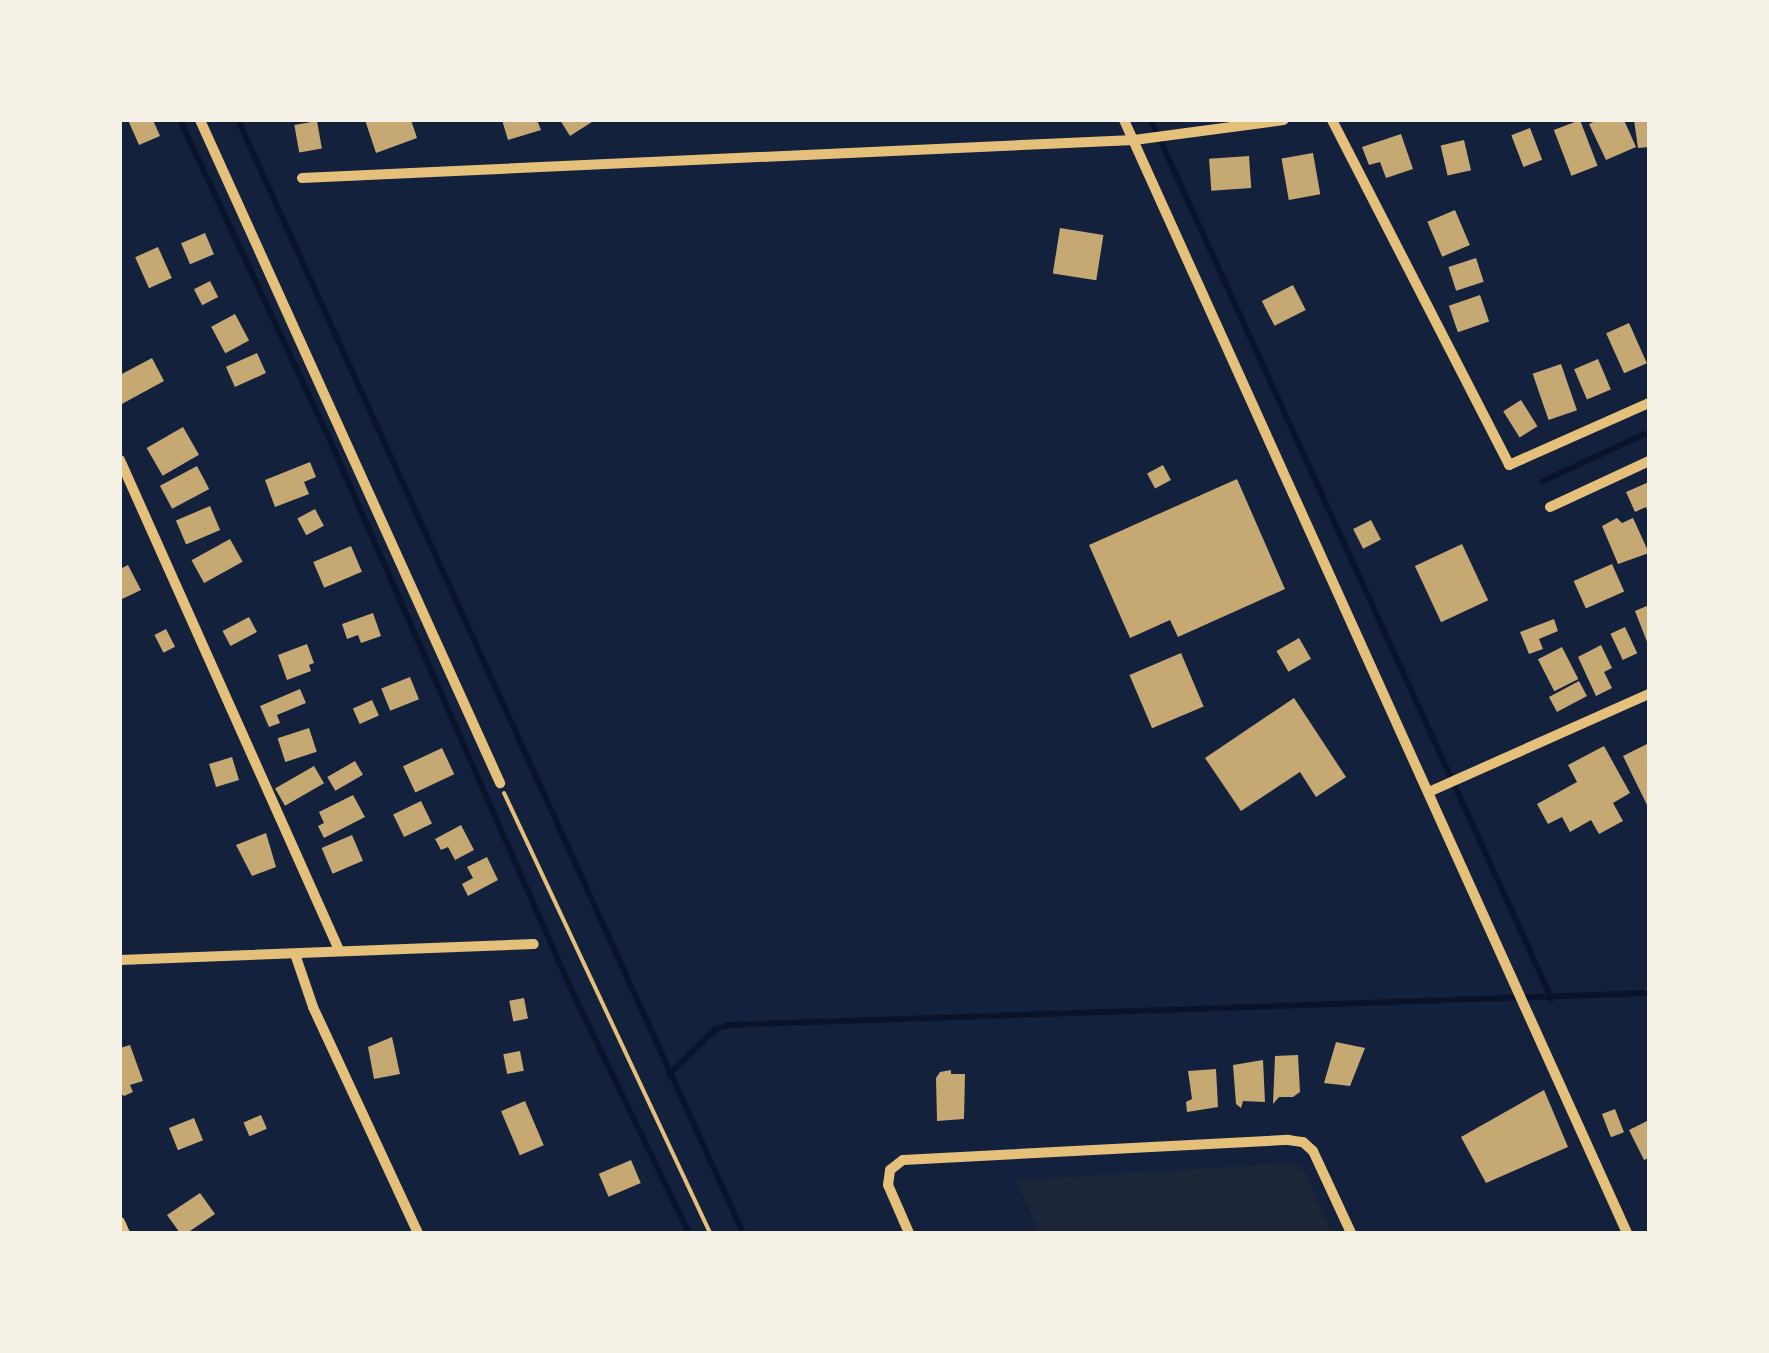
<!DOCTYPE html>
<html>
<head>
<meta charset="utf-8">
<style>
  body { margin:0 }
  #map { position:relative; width:1769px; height:1353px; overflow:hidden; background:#14213d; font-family:"Alegreya Sans",sans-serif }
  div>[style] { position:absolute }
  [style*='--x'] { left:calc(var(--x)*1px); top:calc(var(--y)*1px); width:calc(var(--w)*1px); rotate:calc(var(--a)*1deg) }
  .green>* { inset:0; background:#1d2539 }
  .stream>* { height:6px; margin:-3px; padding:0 3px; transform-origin:3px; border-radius:3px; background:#0b132b }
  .building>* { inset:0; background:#c6a872; transform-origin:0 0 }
  .path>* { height:4px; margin:-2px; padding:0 2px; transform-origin:2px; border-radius:2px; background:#e5c07b }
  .minor>* { height:10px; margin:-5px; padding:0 5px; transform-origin:5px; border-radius:5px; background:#e5c07b }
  span { translate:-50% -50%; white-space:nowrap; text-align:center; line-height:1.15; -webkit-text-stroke:9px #f6f1e7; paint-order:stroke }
  .frame { position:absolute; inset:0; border:122px solid #f6f1e7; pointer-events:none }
</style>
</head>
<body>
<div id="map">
  <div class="green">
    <div style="clip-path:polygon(1292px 1163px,1303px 1169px,1332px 1233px,1039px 1233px,1017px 1180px)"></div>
  </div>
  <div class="stream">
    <div style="--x:180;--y:120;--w:357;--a:64.9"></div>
    <div style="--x:331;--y:443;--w:594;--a:66.28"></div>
    <div style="--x:570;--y:987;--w:273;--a:64.2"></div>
    <div style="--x:238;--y:120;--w:1222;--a:65.59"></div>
    <div style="--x:1151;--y:120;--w:966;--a:65.48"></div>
    <div style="--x:1543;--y:481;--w:117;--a:-24.8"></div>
    <div style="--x:669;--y:1074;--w:65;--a:-43.8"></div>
    <div style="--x:716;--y:1029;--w:14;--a:-17"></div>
    <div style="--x:729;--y:1025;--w:921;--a:-1.99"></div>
  </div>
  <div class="building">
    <div style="clip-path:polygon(128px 120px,153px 120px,160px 136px,139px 145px)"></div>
    <div style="clip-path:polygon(365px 120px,411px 120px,417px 138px,376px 153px)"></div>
    <div style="clip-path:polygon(502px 120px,537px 120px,541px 130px,508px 140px)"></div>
    <div style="clip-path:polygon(560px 120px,595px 120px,570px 136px)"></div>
    <div style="left:1580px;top:120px;width:49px;height:28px;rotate:69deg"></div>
    <div style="clip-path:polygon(1598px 120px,1624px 120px,1636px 147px,1606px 160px,1589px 124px)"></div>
    <div style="clip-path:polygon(1634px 120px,1649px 120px,1649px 147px,1638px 148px)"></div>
    <div style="left:317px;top:121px;width:28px;height:23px;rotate:80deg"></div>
    <div style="left:1530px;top:128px;width:34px;height:20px;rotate:69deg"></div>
    <div style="clip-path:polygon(1401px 134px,1413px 169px,1386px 178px,1380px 162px,1369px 165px,1362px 147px)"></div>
    <div style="left:1464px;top:140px;width:31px;height:24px;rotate:77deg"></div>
    <div style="left:1313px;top:153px;width:42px;height:32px;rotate:80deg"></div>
    <div style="left:1249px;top:156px;width:32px;height:40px;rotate:86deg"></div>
    <div style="left:1455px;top:210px;width:38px;height:30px;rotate:67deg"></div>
    <div style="left:1060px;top:228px;width:44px;height:46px;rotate:9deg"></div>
    <div style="left:205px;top:233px;width:23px;height:26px;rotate:67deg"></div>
    <div style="left:158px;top:247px;width:34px;height:25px;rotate:66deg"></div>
    <div style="left:1476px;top:258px;width:25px;height:29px;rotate:72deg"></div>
    <div style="left:210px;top:281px;width:18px;height:18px;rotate:63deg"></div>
    <div style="left:1293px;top:285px;width:28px;height:35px;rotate:63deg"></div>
    <div style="left:1480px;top:295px;width:28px;height:33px;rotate:71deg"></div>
    <div style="left:235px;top:314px;width:30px;height:27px;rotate:62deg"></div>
    <div style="left:1629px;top:323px;width:44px;height:25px;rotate:66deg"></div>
    <div style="left:257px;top:353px;width:22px;height:34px;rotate:66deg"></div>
    <div style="clip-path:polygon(152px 358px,164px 381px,120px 405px,120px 375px)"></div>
    <div style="left:1598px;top:359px;width:33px;height:26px;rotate:67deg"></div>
    <div style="left:1561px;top:364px;width:49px;height:30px;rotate:71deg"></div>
    <div style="left:1521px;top:400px;width:31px;height:21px;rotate:58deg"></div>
    <div style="left:183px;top:427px;width:32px;height:42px;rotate:60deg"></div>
    <div style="clip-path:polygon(310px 462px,316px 477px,304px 482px,309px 494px,275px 507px,265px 480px)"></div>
    <div style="left:1163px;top:465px;width:17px;height:18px;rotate:62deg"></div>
    <div style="left:197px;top:466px;width:26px;height:42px;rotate:62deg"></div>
    <div style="clip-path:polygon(1237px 479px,1285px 589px,1178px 637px,1170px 620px,1130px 638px,1089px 545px)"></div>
    <div style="clip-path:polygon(1649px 482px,1649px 514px,1646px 507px,1635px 512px,1626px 492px)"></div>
    <div style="left:210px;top:506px;width:26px;height:37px;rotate:67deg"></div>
    <div style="left:315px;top:509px;width:19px;height:20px;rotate:62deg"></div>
    <div style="clip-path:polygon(1617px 518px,1622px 523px,1633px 518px,1649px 553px,1618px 564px,1602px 526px)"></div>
    <div style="left:1371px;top:520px;width:22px;height:20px;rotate:63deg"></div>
    <div style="left:230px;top:539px;width:26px;height:44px;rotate:61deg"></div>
    <div style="left:1462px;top:544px;width:62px;height:52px;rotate:65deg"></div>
    <div style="left:351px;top:546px;width:28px;height:41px;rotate:67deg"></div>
    <div style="left:1612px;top:564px;width:30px;height:42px;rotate:66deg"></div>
    <div style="clip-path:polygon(128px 565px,141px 590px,120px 600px,120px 569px)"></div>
    <div style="clip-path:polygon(1649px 605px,1649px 647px,1635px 611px)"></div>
    <div style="clip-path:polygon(373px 613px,381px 636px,361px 643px,358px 635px,347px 639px,342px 624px)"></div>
    <div style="left:249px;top:617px;width:17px;height:30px;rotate:62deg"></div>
    <div style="clip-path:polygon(1554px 619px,1558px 631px,1539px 639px,1543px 649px,1529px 654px,1520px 632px)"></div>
    <div style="left:1625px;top:627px;width:29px;height:16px;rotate:65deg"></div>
    <div style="left:166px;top:629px;width:20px;height:13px;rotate:63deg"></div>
    <div style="left:1299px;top:638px;width:24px;height:26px;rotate:60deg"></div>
    <div style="clip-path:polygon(307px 644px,314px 663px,309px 665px,311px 671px,287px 680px,278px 655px)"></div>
    <div style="clip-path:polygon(1601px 645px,1612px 668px,1604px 672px,1612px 688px,1596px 696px,1578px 657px)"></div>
    <div style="left:1562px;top:647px;width:36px;height:27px;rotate:63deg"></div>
    <div style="left:1181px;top:653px;width:58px;height:56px;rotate:67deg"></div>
    <div style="left:410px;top:677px;width:24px;height:31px;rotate:68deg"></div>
    <div style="left:1579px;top:681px;width:17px;height:34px;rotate:62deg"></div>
    <div style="clip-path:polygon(300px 689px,306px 703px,277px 715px,280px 723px,269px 727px,260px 706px)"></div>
    <div style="clip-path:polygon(1294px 698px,1346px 777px,1316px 797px,1300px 772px,1241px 811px,1205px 758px)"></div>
    <div style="left:372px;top:700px;width:17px;height:21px;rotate:66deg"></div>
    <div style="left:309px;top:728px;width:25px;height:33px;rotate:72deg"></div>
    <div style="clip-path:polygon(1649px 743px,1649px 809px,1623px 756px)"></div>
    <div style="clip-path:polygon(1604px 746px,1630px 793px,1613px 803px,1623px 821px,1599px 834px,1591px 820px,1570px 832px,1562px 817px,1548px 824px,1537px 804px,1577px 782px,1568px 765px)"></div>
    <div style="left:442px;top:748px;width:29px;height:43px;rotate:65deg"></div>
    <div style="left:232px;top:757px;width:24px;height:24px;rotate:73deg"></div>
    <div style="left:355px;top:761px;width:16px;height:32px;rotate:60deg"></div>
    <div style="left:314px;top:766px;width:20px;height:45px;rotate:60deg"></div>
    <div style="clip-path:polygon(353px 795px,365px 817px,324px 838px,318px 826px,324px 823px,319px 812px)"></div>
    <div style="left:421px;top:801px;width:25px;height:31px;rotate:64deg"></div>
    <div style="clip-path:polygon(461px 825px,474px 850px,455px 860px,448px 847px,441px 850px,435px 839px)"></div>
    <div style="clip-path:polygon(266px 833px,276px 867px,252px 876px,236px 845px)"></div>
    <div style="left:352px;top:835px;width:28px;height:33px;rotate:67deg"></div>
    <div style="clip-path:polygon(487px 857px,498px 880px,468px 896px,462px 884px,473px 878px,467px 867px)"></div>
    <div style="left:524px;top:998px;width:21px;height:15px;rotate:79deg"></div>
    <div style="clip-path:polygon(392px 1037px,400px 1074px,374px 1079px,368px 1047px)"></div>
    <div style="clip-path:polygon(1336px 1042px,1365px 1048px,1350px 1086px,1324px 1083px)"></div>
    <div style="clip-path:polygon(130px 1045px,143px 1081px,130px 1085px,133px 1092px,124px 1096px,120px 1093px,120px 1048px)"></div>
    <div style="left:520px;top:1051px;width:20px;height:17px;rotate:79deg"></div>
    <div style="clip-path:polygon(1298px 1055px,1300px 1092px,1293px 1097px,1279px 1097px,1273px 1104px,1275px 1056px)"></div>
    <div style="clip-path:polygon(1263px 1060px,1265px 1102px,1243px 1101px,1241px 1108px,1236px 1104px,1233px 1065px)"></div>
    <div style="clip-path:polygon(1216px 1069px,1218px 1107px,1187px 1112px,1186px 1102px,1192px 1099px,1188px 1071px)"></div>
    <div style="clip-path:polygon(951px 1070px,951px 1074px,965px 1074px,964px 1119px,937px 1121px,936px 1078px,940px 1072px)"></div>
    <div style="clip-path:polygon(1544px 1090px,1568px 1147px,1486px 1183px,1461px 1137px)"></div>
    <div style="left:525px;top:1101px;width:48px;height:26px;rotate:67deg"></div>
    <div style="left:1615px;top:1109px;width:25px;height:14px;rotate:69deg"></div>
    <div style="left:261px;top:1115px;width:15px;height:19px;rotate:67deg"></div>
    <div style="left:194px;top:1118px;width:24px;height:27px;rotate:68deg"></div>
    <div style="clip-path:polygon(1649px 1120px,1649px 1158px,1644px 1160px,1629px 1130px)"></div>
    <div style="left:631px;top:1160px;width:25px;height:35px;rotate:67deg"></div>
    <div style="clip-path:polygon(200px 1193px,215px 1214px,187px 1233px,180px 1233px,167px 1215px)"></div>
  </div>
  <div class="path">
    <div style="--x:504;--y:793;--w:486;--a:64.9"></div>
  </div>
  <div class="minor">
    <div style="--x:200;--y:120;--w:728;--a:65.65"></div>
    <div style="--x:1124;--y:120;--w:1221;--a:65.68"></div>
    <div style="--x:1332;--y:120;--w:388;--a:62.8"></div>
    <div style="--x:1509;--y:465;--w:153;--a:-23.9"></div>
    <div style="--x:302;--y:178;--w:833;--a:-2.62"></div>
    <div style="--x:1134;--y:140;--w:151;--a:-7.6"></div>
    <div style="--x:120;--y:460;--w:537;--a:65.92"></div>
    <div style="--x:1550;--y:507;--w:109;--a:-24.9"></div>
    <div style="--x:1431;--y:791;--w:239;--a:-24"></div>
    <div style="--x:295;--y:954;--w:56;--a:71.2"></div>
    <div style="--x:313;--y:1007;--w:249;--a:65.1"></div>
    <div style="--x:120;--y:960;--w:414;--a:-2.2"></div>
    <div style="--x:120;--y:1222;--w:12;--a:66"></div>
    <div style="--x:909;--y:1233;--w:52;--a:-113.6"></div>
    <div style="--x:888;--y:1185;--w:15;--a:-82"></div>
    <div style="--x:890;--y:1170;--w:16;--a:-38"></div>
    <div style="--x:903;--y:1160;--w:386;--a:-3"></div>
    <div style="--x:1288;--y:1140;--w:15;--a:8"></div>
    <div style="--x:1303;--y:1142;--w:13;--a:42"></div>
    <div style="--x:1313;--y:1151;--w:90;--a:65.1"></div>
  </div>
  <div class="frame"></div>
</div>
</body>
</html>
